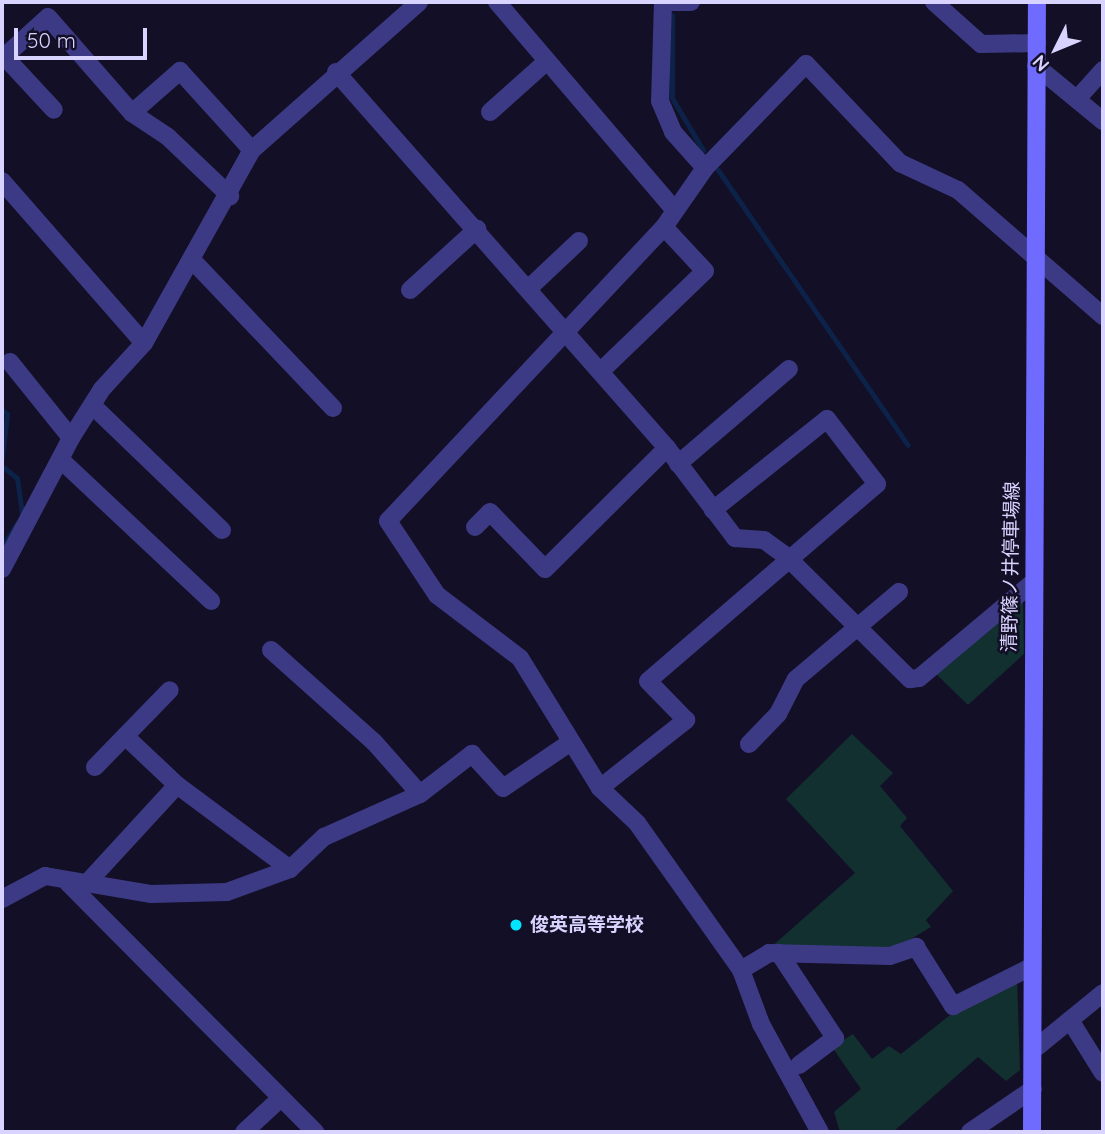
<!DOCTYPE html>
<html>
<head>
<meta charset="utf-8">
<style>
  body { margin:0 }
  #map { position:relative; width:1105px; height:1134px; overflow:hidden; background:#130f26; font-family:Quicksand,"Noto Sans JP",sans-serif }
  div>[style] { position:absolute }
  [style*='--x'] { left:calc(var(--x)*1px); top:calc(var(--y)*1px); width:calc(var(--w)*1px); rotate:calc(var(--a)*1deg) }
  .green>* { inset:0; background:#12302f }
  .stream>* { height:5px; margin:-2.5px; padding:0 2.5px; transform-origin:2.5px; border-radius:2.5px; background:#0c2248 }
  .minor>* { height:18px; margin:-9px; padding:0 9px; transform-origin:9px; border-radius:9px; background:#3d3a85 }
  .tertiary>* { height:18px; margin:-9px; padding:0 9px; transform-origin:9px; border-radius:9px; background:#3d3a85 }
  .secondary>* { height:18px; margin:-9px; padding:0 9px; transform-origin:9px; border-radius:9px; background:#6f6bff }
  .dots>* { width:19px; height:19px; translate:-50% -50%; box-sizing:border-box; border:4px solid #130f26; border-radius:50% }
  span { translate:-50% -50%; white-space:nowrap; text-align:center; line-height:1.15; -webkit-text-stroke:5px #130f26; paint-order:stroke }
  .street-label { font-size:19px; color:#d9d4ff }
  .poi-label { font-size:19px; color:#d9d4ff; font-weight:700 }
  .left { translate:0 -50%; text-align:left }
  .frame { position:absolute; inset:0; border:4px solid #d9d4ff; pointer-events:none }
  .north { position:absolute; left:1021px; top:14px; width:70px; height:70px; -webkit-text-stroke:5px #130f26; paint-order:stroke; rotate:227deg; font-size:19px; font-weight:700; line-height:28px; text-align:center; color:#d9d4ff }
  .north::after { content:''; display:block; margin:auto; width:24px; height:32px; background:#d9d4ff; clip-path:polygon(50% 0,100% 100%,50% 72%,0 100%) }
  .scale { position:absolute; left:14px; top:28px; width:133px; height:32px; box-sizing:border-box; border:4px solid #d9d4ff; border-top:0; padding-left:9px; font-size:21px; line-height:24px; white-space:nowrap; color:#d9d4ff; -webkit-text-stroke:5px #130f26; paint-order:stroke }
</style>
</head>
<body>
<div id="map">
  <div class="green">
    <div style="clip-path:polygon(1023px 598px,1024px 654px,968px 705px,934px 672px)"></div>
    <div style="clip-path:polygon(852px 734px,893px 773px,880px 786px,907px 818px,900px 826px,953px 891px,926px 920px,931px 927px,889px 952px,770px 948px,855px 873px,786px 799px)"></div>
    <div style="clip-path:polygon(1017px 976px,1020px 1070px,1006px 1081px,978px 1057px,893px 1132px,840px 1132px,834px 1112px,861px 1089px,832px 1047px,853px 1034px,872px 1059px,889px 1046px,901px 1054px,955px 1011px)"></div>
  </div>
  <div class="stream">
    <div style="--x:672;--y:15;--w:83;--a:90"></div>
    <div style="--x:672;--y:98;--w:61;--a:59.2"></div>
    <div style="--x:718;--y:170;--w:334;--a:55.4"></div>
    <div style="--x:2;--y:410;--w:6;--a:39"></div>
    <div style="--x:7;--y:414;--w:44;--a:96.5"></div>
    <div style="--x:2;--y:466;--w:19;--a:39"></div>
    <div style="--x:17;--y:478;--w:36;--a:82"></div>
    <div style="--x:2;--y:547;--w:28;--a:-58"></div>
  </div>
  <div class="minor">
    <div style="--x:497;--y:2;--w:272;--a:49.5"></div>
    <div style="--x:663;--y:2;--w:99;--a:91.7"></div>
    <div style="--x:660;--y:101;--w:34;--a:67"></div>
    <div style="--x:673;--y:132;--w:48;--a:48.4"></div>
    <div style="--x:705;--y:168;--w:72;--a:124.8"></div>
    <div style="--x:664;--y:227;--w:403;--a:133.2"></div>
    <div style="--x:388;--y:521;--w:89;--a:56.5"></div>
    <div style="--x:437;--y:595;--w:104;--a:37.2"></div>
    <div style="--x:520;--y:658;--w:153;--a:58.4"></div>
    <div style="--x:600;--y:788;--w:51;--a:43.4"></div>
    <div style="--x:637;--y:823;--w:180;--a:54.7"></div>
    <div style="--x:741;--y:970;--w:58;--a:69.7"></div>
    <div style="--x:761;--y:1024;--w:123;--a:61.4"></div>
    <div style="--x:669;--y:2;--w:22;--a:0"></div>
    <div style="--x:934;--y:2;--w:63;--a:41.8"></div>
    <div style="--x:981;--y:44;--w:56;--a:-1"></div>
    <div style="--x:2;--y:54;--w:76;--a:47.1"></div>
    <div style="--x:4;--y:57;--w:59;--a:-42.3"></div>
    <div style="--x:48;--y:17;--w:128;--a:48.8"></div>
    <div style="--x:132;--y:113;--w:43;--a:33.7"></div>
    <div style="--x:168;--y:137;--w:86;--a:43.6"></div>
    <div style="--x:1036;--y:66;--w:87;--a:39.4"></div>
    <div style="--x:336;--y:72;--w:501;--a:48.64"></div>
    <div style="--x:667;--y:448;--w:113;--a:52.9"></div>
    <div style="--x:735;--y:538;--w:29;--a:4"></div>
    <div style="--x:764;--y:540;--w:27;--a:36"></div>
    <div style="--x:786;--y:556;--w:175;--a:44.8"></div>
    <div style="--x:910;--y:679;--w:9;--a:-6"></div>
    <div style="--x:919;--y:678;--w:146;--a:-40"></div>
    <div style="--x:1077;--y:99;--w:39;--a:-48"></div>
    <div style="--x:490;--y:112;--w:76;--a:-41.8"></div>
    <div style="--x:132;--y:113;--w:64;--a:-41.2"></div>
    <div style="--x:180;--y:71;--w:107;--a:47.7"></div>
    <div style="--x:705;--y:168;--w:145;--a:-45.8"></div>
    <div style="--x:806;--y:64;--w:137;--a:46.5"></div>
    <div style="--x:900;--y:163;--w:64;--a:25"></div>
    <div style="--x:958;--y:190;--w:192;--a:41"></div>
    <div style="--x:2;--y:181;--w:215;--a:48.8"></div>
    <div style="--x:193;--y:261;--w:203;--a:46.4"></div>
    <div style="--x:528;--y:289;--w:70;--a:-43.3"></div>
    <div style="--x:410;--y:290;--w:91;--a:-42.3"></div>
    <div style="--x:10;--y:362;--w:97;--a:51.2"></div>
    <div style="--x:601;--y:371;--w:144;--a:-43.9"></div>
    <div style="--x:705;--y:271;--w:60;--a:-133"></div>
    <div style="--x:93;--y:406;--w:179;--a:43.9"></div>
    <div style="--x:61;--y:460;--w:206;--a:43.2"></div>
    <div style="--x:678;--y:464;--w:146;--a:-40.6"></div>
    <div style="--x:475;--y:527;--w:21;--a:-45"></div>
    <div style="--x:490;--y:512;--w:79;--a:46"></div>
    <div style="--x:545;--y:569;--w:172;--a:-44.8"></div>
    <div style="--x:2;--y:569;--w:148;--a:-62.2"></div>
    <div style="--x:71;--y:438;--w:58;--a:-57.7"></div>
    <div style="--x:102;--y:389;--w:62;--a:-47.6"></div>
    <div style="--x:144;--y:343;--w:221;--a:-60.8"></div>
    <div style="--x:252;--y:150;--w:223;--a:-41.5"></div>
    <div style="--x:271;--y:650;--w:138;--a:41.8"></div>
    <div style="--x:374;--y:742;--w:69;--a:48.5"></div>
    <div style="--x:125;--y:736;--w:71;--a:43.3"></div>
    <div style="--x:749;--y:744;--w:42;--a:-46"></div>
    <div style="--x:778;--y:714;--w:39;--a:-63"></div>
    <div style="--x:796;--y:679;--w:135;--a:-40.2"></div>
    <div style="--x:95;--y:767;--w:107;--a:-45.8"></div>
    <div style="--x:600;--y:788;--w:110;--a:-38.3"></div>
    <div style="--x:686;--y:720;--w:54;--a:-134.3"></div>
    <div style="--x:648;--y:681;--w:302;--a:-40.7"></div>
    <div style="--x:877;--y:484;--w:82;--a:-127.6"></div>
    <div style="--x:827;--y:419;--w:146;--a:141.4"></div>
    <div style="--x:68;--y:883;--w:351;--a:45.2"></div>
    <div style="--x:87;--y:883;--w:133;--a:-47.4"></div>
    <div style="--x:177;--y:785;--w:141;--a:36.6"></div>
    <div style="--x:2;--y:899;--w:49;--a:-28.1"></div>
    <div style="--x:45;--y:876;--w:108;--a:9.6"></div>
    <div style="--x:151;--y:894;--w:76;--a:-1.5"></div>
    <div style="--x:227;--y:892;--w:67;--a:-20.1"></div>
    <div style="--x:290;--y:869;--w:47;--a:-43.3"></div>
    <div style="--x:324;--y:837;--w:105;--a:-24.1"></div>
    <div style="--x:420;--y:794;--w:66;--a:-37.6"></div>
    <div style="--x:472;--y:754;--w:46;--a:47.6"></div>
    <div style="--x:503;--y:788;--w:82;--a:-34.1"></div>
    <div style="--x:779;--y:953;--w:102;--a:56.6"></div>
    <div style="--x:835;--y:1038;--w:45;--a:143.1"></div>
    <div style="--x:741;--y:970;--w:33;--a:-31"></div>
    <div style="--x:769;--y:953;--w:121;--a:1.4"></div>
    <div style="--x:890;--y:956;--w:28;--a:-19"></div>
    <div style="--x:916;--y:947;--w:70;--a:57.9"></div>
    <div style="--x:953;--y:1006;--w:85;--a:-26.6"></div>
    <div style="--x:1070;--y:1020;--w:62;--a:58.1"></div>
    <div style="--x:244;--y:1132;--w:50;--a:-42.6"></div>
    <div style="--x:970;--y:1132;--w:76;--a:-34.3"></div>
  </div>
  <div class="tertiary">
    <div style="--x:1037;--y:1047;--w:85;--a:-39.3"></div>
  </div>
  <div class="secondary">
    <div style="--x:1032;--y:1132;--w:1130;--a:-89.75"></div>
  </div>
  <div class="dots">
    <div style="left:516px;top:925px;background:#00e5ff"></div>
  </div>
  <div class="street-label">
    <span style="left:1011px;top:567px;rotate:-89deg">清野篠ノ井停車場線</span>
  </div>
  <div class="poi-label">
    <span class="left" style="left:530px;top:925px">俊英高等学校</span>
  </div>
  <div class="frame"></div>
  <div class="north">N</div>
  <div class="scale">50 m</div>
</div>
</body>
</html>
